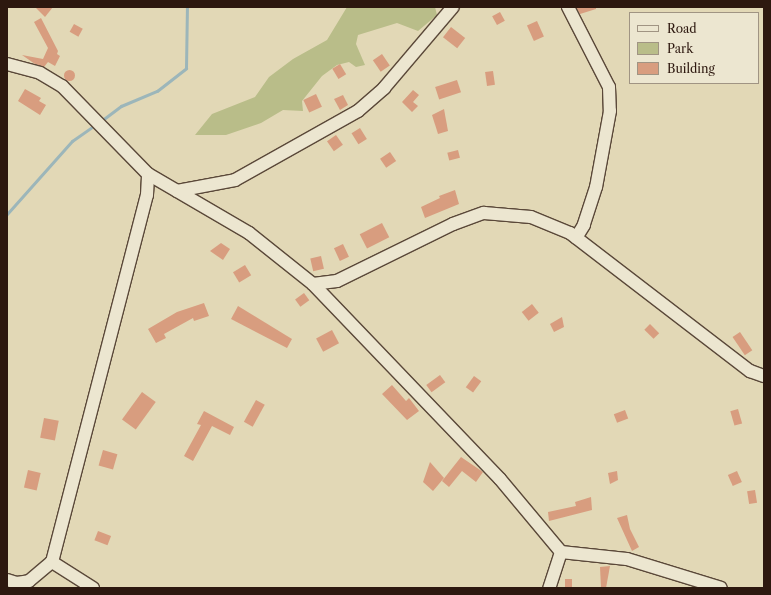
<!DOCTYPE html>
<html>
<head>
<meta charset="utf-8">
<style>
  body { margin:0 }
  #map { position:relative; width:771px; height:595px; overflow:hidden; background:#e2d8b6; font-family:"Libre Caslon Text",serif }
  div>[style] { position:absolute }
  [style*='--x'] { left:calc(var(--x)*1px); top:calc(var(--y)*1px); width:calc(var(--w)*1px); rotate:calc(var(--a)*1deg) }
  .green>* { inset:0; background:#b9bd89 }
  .stream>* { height:3px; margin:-1.5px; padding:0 1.5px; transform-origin:1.5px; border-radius:1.5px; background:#9cb6ba }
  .building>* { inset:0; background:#d89d7f; transform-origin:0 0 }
  .round { border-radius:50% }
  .roads { filter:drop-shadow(1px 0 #5a4839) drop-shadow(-1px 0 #5a4839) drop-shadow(0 1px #5a4839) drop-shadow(0 -1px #5a4839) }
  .minor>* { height:12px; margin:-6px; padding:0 6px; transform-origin:6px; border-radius:6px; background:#ece6d0 }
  span { translate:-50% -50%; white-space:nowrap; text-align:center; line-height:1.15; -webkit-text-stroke:3px #ece6d0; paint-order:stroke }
  .frame { position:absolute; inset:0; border:8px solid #2d180f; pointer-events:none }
  .legend { position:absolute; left:629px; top:12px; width:130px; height:72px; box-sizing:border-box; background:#ece6d0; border:1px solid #a09483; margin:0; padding:5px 7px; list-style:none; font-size:12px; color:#2d180f }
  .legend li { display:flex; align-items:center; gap:8px; height:20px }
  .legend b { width:20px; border:1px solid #a09483 }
</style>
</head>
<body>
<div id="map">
  <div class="green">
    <div style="clip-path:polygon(347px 7px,435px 7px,437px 15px,418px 31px,397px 23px,358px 35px,356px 44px,365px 65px,356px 67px,349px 62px,337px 65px,322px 76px,302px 101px,303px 111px,283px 110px,261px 123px,226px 135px,195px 135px,212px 114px,255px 97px,269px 77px,293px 59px,327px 40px)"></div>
  </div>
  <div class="stream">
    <div style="--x:101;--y:121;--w:25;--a:-37"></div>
    <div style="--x:121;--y:106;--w:39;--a:-23"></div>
    <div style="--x:157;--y:91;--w:37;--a:-38"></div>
    <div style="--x:186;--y:68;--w:61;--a:-89.1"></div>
    <div style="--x:7;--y:214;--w:98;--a:-48.3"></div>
    <div style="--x:72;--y:141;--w:29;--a:-35"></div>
  </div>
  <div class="building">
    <div style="clip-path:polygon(35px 7px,53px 7px,45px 17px)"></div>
    <div style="clip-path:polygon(576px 7px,596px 7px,596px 9px,580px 14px)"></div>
    <div style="left:500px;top:12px;width:10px;height:9px;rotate:61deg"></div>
    <div style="clip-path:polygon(41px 18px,58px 51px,57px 54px,60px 56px,55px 66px,48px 62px,44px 67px,35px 64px,22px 55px,43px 59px,48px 48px,34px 22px)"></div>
    <div style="left:537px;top:21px;width:17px;height:11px;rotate:66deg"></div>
    <div style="left:74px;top:24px;width:10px;height:9px;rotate:29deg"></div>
    <div style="left:451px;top:27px;width:18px;height:13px;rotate:38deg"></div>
    <div style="left:382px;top:54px;width:14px;height:11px;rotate:56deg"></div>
    <div style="left:340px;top:64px;width:12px;height:9px;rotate:59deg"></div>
    <div class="round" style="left:63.5px;top:69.5px;width:11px;height:11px"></div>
    <div style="left:493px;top:71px;width:14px;height:8px;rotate:82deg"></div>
    <div style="left:457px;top:80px;width:13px;height:23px;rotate:72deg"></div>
    <div style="clip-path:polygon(25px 89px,41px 98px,39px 101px,46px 105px,40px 115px,18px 101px)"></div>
    <div style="clip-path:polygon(413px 90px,419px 95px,413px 102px,418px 106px,412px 112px,402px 102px)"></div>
    <div style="left:316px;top:94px;width:14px;height:14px;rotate:65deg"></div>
    <div style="clip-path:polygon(343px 95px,348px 105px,340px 110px,334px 99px)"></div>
    <div style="clip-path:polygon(444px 109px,448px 131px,438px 134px,432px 115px)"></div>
    <div style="left:360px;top:128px;width:13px;height:10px;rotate:58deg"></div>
    <div style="left:336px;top:135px;width:12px;height:11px;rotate:55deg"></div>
    <div style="left:458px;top:150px;width:8px;height:11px;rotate:76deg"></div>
    <div style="left:390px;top:152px;width:11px;height:12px;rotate:56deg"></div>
    <div style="clip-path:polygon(455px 190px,459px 204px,425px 218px,421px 207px,440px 198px,439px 196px)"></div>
    <div style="left:382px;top:223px;width:16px;height:25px;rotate:63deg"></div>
    <div style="clip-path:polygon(221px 243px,230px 249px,223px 260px,210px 251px)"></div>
    <div style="left:343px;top:244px;width:14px;height:10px;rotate:65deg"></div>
    <div style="left:321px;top:256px;width:13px;height:11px;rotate:77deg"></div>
    <div style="left:245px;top:265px;width:12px;height:14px;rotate:59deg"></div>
    <div style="left:304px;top:293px;width:9px;height:11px;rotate:54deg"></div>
    <div style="clip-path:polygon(204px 303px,209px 316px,194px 321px,193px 318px,164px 334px,166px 338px,156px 343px,148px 329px,177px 312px)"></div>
    <div style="left:532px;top:304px;width:11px;height:13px;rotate:52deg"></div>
    <div style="clip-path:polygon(238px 306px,292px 339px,287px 348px,231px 319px)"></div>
    <div style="clip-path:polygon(562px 317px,564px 327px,554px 332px,550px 324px)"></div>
    <div style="left:650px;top:324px;width:13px;height:8px;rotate:45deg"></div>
    <div style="left:332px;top:330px;width:15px;height:18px;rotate:62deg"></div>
    <div style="left:740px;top:332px;width:22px;height:9px;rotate:56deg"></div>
    <div style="left:440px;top:375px;width:9px;height:17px;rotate:54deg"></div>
    <div style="left:474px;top:376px;width:9px;height:14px;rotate:36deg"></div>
    <div style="clip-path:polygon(392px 385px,406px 401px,409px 398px,419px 411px,407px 420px,382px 394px)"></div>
    <div style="left:142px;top:392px;width:17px;height:34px;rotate:36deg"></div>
    <div style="left:256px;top:400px;width:10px;height:25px;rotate:29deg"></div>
    <div style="left:738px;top:409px;width:15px;height:8px;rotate:74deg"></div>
    <div style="left:625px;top:410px;width:9px;height:12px;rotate:69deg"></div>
    <div style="clip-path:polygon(204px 411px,234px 427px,230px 435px,212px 426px,193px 461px,184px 456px,201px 425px,197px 424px)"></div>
    <div style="left:44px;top:418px;width:15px;height:20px;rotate:11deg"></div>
    <div style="left:103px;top:450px;width:15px;height:16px;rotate:16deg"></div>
    <div style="clip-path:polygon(461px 457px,483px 472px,476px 482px,462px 471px,449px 487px,442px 481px)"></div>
    <div style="clip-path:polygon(430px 462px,444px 478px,433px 491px,423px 482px)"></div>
    <div style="left:28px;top:470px;width:13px;height:18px;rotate:13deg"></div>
    <div style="clip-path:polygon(617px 471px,618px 480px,610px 484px,608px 473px)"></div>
    <div style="left:737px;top:471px;width:12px;height:10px;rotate:66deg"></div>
    <div style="left:755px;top:490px;width:13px;height:8px;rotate:81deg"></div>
    <div style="clip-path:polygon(591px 497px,592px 510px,549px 521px,548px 512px,576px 506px,575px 502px)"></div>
    <div style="clip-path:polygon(627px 515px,630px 529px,639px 547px,632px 551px,617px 518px)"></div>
    <div style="left:98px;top:531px;width:14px;height:10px;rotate:21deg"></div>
    <div style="clip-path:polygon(610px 566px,606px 588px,601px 588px,600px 567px)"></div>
    <div style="left:565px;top:579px;width:7px;height:9px"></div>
  </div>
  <div class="roads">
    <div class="minor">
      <div style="--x:568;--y:7;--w:90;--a:62.9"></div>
      <div style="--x:609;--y:87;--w:24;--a:88"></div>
      <div style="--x:610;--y:111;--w:77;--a:100.4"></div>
      <div style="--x:596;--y:187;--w:40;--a:108"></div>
      <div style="--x:584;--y:225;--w:15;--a:122"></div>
      <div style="--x:7;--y:64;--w:34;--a:15"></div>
      <div style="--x:40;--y:73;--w:26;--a:31"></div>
      <div style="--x:62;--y:86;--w:123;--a:45.7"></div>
      <div style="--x:148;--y:174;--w:117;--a:30.3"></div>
      <div style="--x:249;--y:233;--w:82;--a:38.6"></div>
      <div style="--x:313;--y:284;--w:270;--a:46.2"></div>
      <div style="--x:500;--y:479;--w:95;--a:50.1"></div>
      <div style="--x:561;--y:552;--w:38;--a:108"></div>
      <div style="--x:177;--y:191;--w:59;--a:-10.7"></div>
      <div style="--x:235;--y:180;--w:141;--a:-29.3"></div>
      <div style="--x:358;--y:111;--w:35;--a:-41"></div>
      <div style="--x:384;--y:88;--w:106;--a:-49.6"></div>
      <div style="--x:313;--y:284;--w:24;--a:-7"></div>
      <div style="--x:337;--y:281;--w:129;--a:-26.2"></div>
      <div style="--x:453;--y:224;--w:33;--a:-20"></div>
      <div style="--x:484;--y:213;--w:47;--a:4.9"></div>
      <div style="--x:531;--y:217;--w:42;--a:22.3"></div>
      <div style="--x:570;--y:233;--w:227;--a:37.5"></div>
      <div style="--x:750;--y:371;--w:15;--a:20"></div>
      <div style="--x:561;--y:552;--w:66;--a:6.1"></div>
      <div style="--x:627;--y:559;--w:98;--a:17.1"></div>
      <div style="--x:7;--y:580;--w:10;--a:17"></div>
      <div style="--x:17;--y:583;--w:12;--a:-9"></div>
      <div style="--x:29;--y:581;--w:30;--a:-40"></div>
      <div style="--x:93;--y:588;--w:49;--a:-147.6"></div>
      <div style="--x:52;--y:562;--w:379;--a:-75.5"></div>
      <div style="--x:147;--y:195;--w:21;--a:-87"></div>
    </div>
  </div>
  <div class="frame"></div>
  <ul class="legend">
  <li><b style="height:5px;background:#ece6d0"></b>Road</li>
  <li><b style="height:11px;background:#b9bd89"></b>Park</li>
  <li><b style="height:11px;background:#d89d7f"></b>Building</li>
  </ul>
</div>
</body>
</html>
